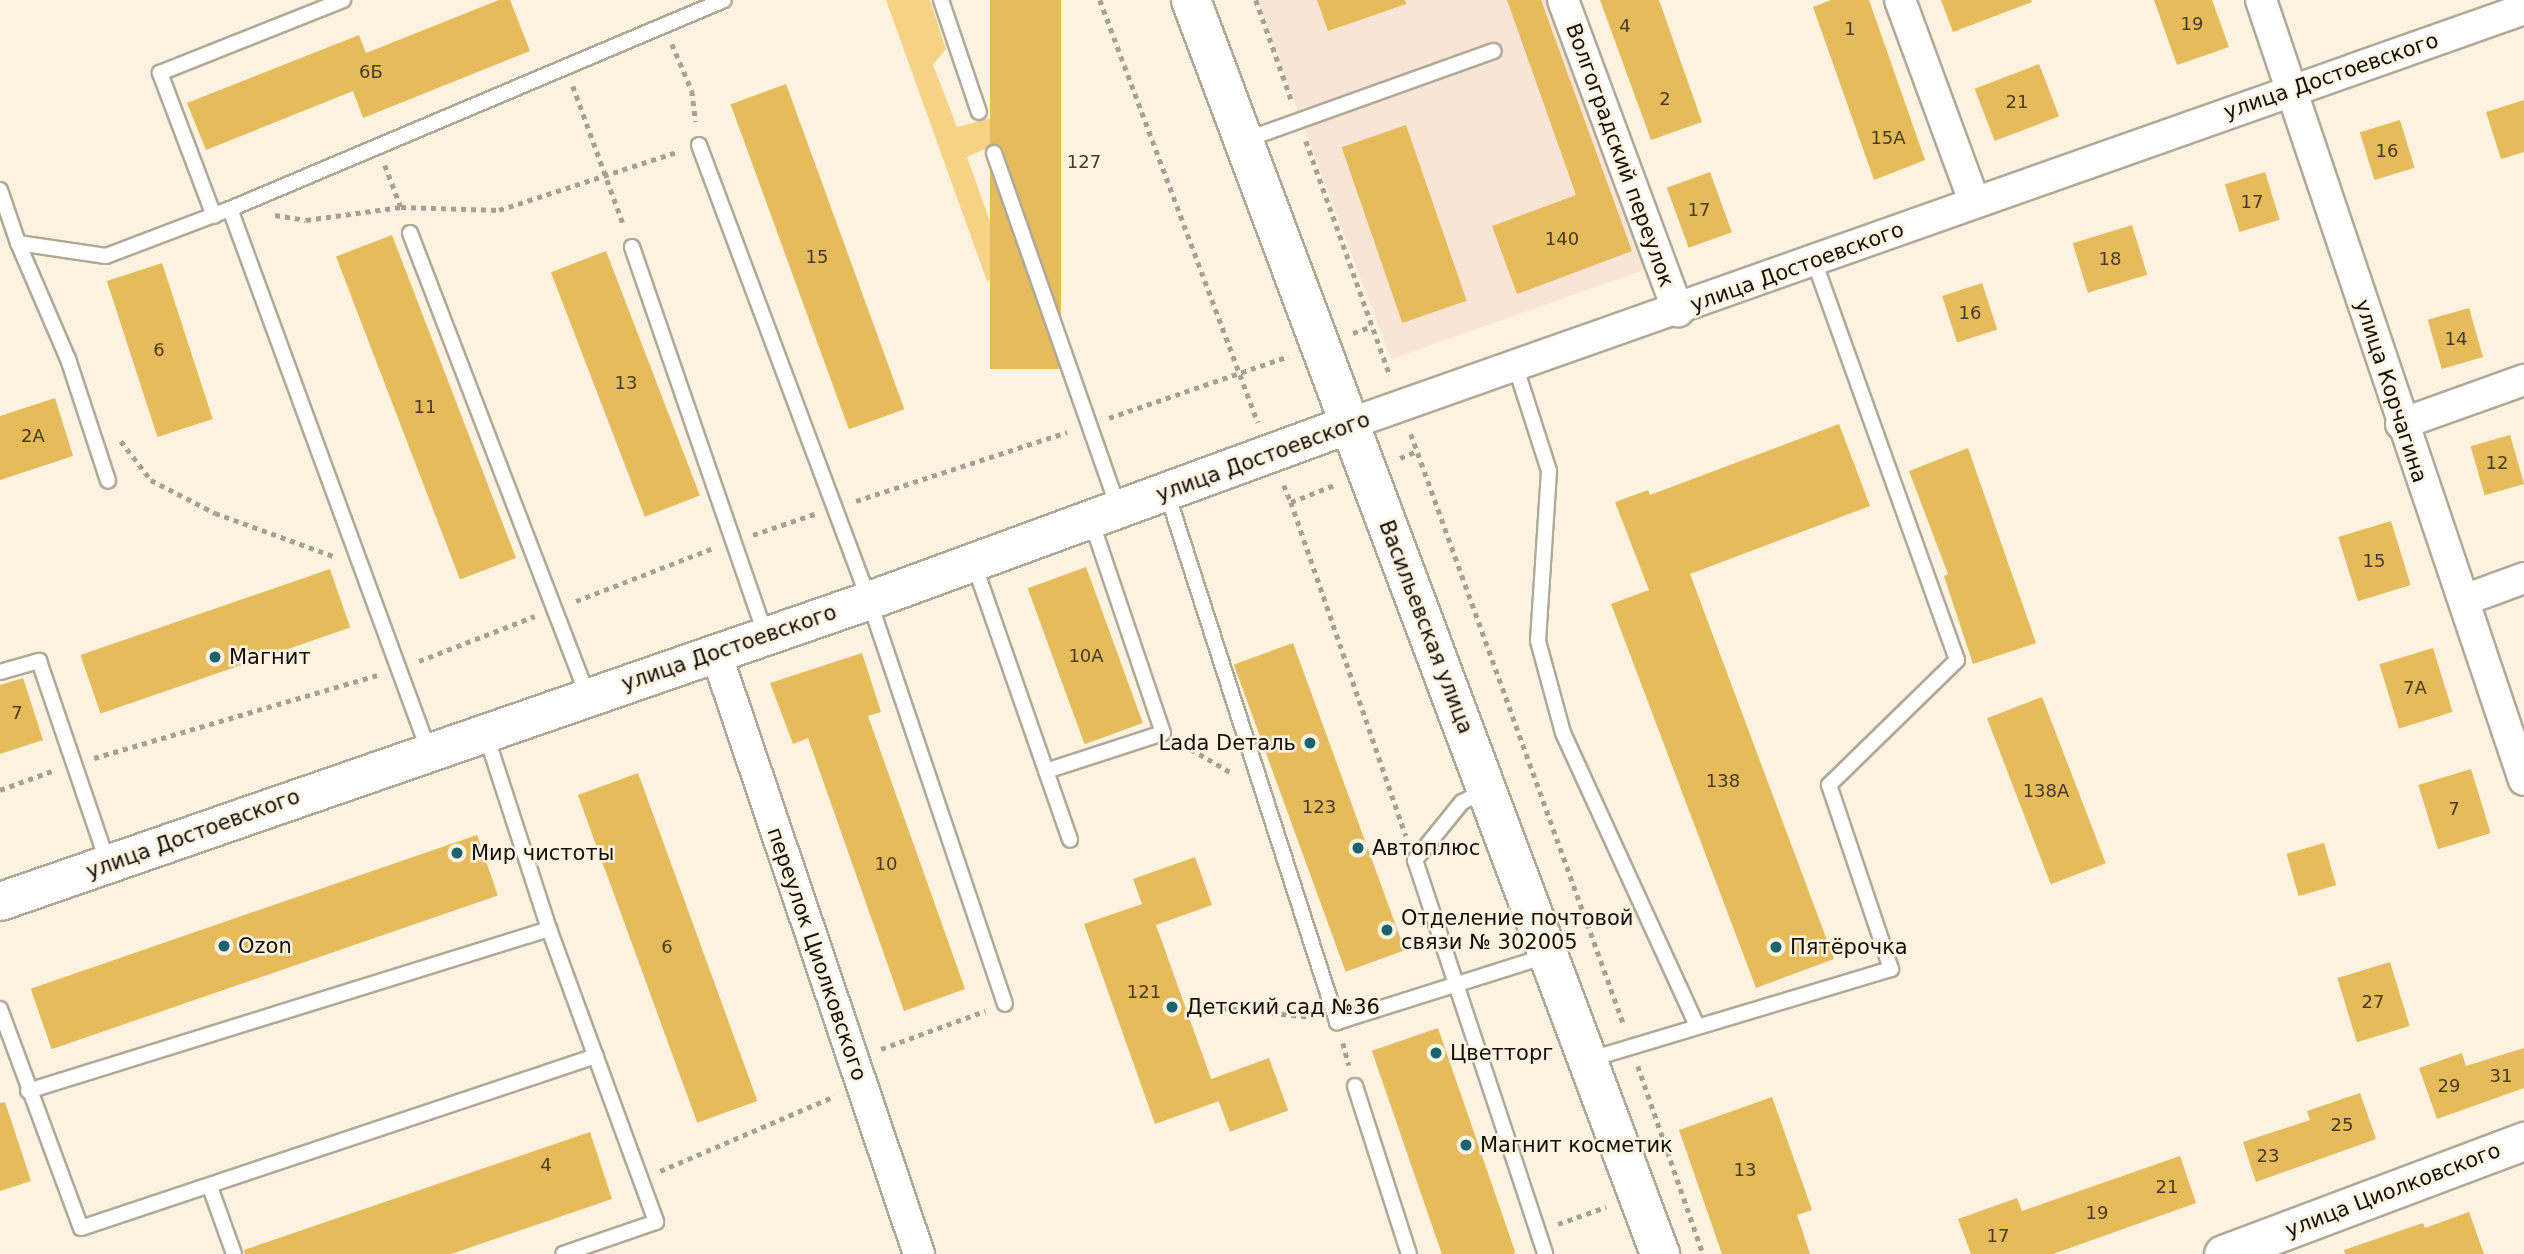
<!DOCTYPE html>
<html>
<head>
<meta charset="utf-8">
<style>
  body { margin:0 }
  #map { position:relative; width:2524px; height:1254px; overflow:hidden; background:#fbf2e0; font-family:"DejaVu Sans",sans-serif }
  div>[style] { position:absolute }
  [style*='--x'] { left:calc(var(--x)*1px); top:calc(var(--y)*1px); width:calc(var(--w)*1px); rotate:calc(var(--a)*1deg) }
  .industrial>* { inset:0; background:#f8e5d5 }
  .green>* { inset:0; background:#f6d284 }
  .building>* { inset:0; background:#e6bb5b; transform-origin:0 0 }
  .path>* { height:4.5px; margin-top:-2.25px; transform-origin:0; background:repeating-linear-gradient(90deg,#a8a193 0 5px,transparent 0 10px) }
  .roads { filter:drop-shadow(2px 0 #b1a998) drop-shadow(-2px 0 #b1a998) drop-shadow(0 2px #b1a998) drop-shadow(0 -2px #b1a998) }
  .service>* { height:14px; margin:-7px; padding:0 7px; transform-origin:7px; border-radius:7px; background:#fff }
  .minor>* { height:30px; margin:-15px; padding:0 15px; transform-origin:15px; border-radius:15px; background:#fff }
  .tertiary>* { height:37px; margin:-18.5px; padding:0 18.5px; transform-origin:18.5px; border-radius:18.5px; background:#fff }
  .secondary>* { height:38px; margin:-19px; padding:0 19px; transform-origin:19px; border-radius:19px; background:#fff }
  .dots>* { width:19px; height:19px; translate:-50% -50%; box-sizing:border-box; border:4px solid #fbf2e0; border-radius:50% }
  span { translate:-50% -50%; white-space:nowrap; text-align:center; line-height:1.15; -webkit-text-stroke:5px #fbf2e0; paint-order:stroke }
  .number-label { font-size:18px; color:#483b1e }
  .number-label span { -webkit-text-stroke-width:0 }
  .street-label { font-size:21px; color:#13100a }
  .poi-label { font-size:21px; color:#13100a }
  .left { translate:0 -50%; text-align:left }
  .right { translate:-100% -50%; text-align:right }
</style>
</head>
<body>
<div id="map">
  <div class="industrial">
    <div style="clip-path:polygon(1256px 0,1551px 0,1649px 268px,1391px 359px)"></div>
  </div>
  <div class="green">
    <div style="clip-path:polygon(886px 0,930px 0,946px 49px,933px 65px,957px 127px,1006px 114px,1014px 136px,967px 157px,1008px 273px,987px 281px)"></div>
  </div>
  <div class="building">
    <div style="clip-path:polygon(499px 0,510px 0,530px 51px,363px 118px,353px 91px,206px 150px,187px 103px,359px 35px,366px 53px)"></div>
    <div style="left:990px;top:0;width:71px;height:369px"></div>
    <div style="clip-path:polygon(1317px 0,1405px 0,1406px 4px,1328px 31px)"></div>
    <div style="clip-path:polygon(1507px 0,1541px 0,1632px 251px,1517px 294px,1492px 226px,1576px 195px)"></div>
    <div style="clip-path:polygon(1600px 0,1659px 0,1702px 122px,1651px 140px)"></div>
    <div style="clip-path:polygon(1831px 0,1869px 0,1925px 160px,1874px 180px,1813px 7px)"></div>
    <div style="clip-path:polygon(1941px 0,2031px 0,2032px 2px,1953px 32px)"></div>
    <div style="clip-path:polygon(2154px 0,2212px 0,2229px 47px,2177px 65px)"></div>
    <div style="left:2039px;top:64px;width:56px;height:69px;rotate:69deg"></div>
    <div style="left:786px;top:84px;width:346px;height:59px;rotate:70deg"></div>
    <div style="clip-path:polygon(2524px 100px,2524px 152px,2501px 159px,2486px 112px)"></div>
    <div style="left:2400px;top:120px;width:50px;height:42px;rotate:73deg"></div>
    <div style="left:1406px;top:125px;width:186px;height:68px;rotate:71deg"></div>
    <div style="left:1710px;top:172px;width:64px;height:46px;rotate:70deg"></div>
    <div style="left:2265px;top:172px;width:50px;height:42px;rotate:73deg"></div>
    <div style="left:2132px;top:225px;width:52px;height:62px;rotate:73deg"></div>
    <div style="left:392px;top:235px;width:346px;height:60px;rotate:69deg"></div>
    <div style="left:606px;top:251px;width:262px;height:59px;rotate:69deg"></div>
    <div style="left:162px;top:263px;width:164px;height:58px;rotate:72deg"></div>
    <div style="left:1982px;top:283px;width:49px;height:42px;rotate:72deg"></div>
    <div style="left:2469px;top:308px;width:51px;height:43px;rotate:74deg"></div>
    <div style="clip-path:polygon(55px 398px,73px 456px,0 480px,0 416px)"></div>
    <div style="clip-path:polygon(1839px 424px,1870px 506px,1690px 574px,1834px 959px,1756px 988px,1611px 604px,1649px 590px,1615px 502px,1648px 490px,1650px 495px)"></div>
    <div style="left:2510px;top:435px;width:51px;height:41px;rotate:74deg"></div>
    <div style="clip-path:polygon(1968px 448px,2036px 643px,1973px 664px,1944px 576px,1948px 574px,1909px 471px)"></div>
    <div style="left:2391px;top:521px;width:67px;height:55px;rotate:73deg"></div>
    <div style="left:1086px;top:567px;width:166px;height:62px;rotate:70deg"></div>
    <div style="left:330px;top:569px;width:62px;height:264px;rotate:71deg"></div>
    <div style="left:1293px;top:643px;width:327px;height:63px;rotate:70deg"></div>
    <div style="left:2433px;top:648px;width:67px;height:56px;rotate:73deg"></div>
    <div style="clip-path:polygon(862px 653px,881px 712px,868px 716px,965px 989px,904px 1011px,808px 738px,793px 744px,770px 683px)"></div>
    <div style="clip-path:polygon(23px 678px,43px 740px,0 754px,0 685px)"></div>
    <div style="left:2042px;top:697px;width:178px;height:59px;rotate:69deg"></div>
    <div style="left:2471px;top:769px;width:67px;height:55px;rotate:73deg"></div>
    <div style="left:638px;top:773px;width:349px;height:64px;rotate:70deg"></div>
    <div style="left:477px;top:835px;width:64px;height:472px;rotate:71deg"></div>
    <div style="left:2324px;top:843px;width:44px;height:39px;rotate:74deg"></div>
    <div style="clip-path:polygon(1195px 857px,1212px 905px,1156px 925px,1219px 1101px,1155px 1124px,1084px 924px,1142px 904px,1133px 879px)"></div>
    <div style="left:2390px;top:962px;width:67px;height:55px;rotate:73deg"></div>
    <div style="left:1438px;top:1028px;width:238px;height:70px;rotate:71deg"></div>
    <div style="clip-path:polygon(2524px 1048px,2524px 1088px,2437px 1119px,2419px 1068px,2462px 1053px,2466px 1066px)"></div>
    <div style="left:1269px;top:1058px;width:56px;height:62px;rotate:70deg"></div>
    <div style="clip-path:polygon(2360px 1093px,2376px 1139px,2256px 1182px,2243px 1142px,2310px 1120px,2307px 1111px)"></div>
    <div style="clip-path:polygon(1772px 1097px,1812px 1210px,1797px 1215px,1810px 1254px,1722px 1254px,1679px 1130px)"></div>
    <div style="clip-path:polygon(5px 1102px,31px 1181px,0 1191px,0 1103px)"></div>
    <div style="clip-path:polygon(590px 1132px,612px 1199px,451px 1254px,245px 1254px,244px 1250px)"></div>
    <div style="clip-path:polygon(2180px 1156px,2196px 1203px,2053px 1254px,1971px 1254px,1958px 1219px,2017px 1198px,2022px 1211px)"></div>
    <div style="clip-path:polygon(2469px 1212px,2484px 1254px,2345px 1254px,2344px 1250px,2423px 1223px,2425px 1228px)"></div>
  </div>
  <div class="path">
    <div style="--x:1100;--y:0;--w:451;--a:69.5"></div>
    <div style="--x:1256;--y:0;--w:105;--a:70.5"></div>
    <div style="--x:672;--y:44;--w:51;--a:66.9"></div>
    <div style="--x:692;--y:91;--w:31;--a:83"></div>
    <div style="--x:573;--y:86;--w:149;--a:70"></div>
    <div style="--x:1306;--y:141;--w:250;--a:70.3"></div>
    <div style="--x:385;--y:165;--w:48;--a:69.3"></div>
    <div style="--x:275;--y:215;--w:31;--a:9"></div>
    <div style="--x:306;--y:220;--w:96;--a:-7.8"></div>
    <div style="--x:401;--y:207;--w:98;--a:1.8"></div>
    <div style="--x:499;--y:210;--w:189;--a:-18.1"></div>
    <div style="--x:1353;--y:333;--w:20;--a:-20"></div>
    <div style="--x:1109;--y:418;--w:190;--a:-19"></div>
    <div style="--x:1411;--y:434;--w:628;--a:70.18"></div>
    <div style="--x:121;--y:441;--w:49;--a:52.4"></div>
    <div style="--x:151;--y:480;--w:72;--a:27.3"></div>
    <div style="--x:215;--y:513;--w:126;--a:20"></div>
    <div style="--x:1400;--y:458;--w:18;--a:-22"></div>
    <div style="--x:1284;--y:485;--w:18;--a:68"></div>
    <div style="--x:1291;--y:502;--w:49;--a:-21.4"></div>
    <div style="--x:856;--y:501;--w:222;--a:-18.1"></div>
    <div style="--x:1291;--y:502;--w:353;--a:71"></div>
    <div style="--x:753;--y:535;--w:65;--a:-19"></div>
    <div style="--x:576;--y:601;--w:145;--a:-21.1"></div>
    <div style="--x:419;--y:661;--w:124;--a:-21.2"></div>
    <div style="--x:1182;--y:744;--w:58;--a:30.1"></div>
    <div style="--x:94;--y:758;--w:295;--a:-16.3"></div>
    <div style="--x:0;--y:790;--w:55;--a:-20.1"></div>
    <div style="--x:1202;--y:1006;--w:111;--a:5.7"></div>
    <div style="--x:1343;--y:1043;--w:23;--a:75"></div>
    <div style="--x:881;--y:1049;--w:111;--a:-20.1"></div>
    <div style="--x:1638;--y:1066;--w:199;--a:70.9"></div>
    <div style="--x:660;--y:1171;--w:190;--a:-23.2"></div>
    <div style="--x:1558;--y:1224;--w:51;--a:-19.5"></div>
  </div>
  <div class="roads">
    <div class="service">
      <div style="--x:941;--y:0;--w:118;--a:71.3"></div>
      <div style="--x:1245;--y:140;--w:264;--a:-19.7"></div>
      <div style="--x:699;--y:145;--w:486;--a:69.5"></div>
      <div style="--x:869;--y:600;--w:426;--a:71.4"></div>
      <div style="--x:994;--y:153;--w:377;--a:70.7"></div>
      <div style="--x:0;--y:190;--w:56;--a:71.2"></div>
      <div style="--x:18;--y:243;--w:89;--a:8.4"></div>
      <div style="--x:106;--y:256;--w:133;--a:-20.8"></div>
      <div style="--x:230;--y:209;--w:536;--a:-22.93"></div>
      <div style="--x:230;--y:209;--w:575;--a:69.86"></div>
      <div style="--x:214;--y:216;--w:153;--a:-110.7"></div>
      <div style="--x:160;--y:73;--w:197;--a:-21.7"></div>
      <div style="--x:410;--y:233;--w:496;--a:69"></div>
      <div style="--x:18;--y:243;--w:126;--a:66.7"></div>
      <div style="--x:68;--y:359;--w:128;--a:71.8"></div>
      <div style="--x:632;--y:247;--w:411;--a:71"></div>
      <div style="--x:1516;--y:368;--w:108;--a:72.2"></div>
      <div style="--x:1549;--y:471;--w:170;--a:93.7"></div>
      <div style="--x:1538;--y:641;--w:95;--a:74.8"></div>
      <div style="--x:1563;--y:733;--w:322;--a:65.4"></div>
      <div style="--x:1167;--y:493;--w:556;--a:72.18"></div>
      <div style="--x:1337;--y:1022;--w:219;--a:-17.5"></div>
      <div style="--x:974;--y:564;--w:292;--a:70.8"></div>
      <div style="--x:0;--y:672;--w:41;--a:-15.8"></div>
      <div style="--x:39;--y:661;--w:214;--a:71.2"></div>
      <div style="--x:485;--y:732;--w:207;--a:72"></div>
      <div style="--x:549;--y:929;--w:312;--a:69.9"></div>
      <div style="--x:656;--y:1222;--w:98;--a:161"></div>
      <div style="--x:1046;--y:771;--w:123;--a:-18"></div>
      <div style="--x:1163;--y:733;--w:225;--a:-108.7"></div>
      <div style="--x:1486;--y:790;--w:27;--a:153"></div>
      <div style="--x:1462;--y:802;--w:75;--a:129"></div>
      <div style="--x:1415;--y:860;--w:415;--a:71.7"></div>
      <div style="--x:0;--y:1009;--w:233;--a:69.7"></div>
      <div style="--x:81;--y:1228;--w:543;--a:-18.47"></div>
      <div style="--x:1591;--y:1059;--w:313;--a:-16.7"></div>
      <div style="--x:1891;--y:969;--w:194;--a:-108.6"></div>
      <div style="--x:1829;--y:785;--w:179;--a:-44.3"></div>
      <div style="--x:1957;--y:660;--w:424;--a:-109.7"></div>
      <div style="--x:1355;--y:1086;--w:176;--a:72.2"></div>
      <div style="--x:28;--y:1091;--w:546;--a:-17.27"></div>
      <div style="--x:210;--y:1187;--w:71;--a:70.3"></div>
    </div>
    <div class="minor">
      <div style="--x:1563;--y:0;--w:332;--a:69.7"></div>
      <div style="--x:1900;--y:0;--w:214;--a:69.8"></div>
      <div style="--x:2261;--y:0;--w:823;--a:71.37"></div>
      <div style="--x:1349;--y:424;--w:1246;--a:-19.45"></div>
      <div style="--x:2401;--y:424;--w:131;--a:-19.7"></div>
      <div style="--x:2464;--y:600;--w:64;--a:-20.1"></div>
      <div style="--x:716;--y:653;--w:634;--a:71.34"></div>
    </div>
    <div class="tertiary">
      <div style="--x:0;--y:901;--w:920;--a:-19.1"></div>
      <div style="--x:869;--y:600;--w:511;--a:-20.14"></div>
      <div style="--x:2223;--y:1254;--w:322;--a:-20.6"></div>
    </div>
    <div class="secondary">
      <div style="--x:1191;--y:0;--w:1339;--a:69.49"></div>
    </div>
  </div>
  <div class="dots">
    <div style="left:215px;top:657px;background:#19656e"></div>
    <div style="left:1310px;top:743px;background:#19656e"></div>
    <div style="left:1358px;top:848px;background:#19656e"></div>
    <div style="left:457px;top:853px;background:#19656e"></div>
    <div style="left:1387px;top:930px;background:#19656e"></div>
    <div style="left:224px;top:946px;background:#19656e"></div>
    <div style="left:1776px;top:947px;background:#19656e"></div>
    <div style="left:1172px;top:1007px;background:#19656e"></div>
    <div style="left:1436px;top:1053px;background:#19656e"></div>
    <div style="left:1466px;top:1145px;background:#19656e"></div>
  </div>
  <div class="number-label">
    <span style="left:2192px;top:24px">19</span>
    <span style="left:1625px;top:26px">4</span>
    <span style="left:1850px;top:29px">1</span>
    <span style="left:371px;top:72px">6Б</span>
    <span style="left:1665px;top:99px">2</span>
    <span style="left:2017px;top:102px">21</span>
    <span style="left:1888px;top:138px">15А</span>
    <span style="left:2387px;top:151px">16</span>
    <span style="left:1084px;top:162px">127</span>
    <span style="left:2252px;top:202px">17</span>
    <span style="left:1699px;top:210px">17</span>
    <span style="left:1562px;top:239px">140</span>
    <span style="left:817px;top:257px">15</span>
    <span style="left:2110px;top:259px">18</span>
    <span style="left:1970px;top:313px">16</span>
    <span style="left:2456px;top:339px">14</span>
    <span style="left:159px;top:350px">6</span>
    <span style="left:626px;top:383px">13</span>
    <span style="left:425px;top:407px">11</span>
    <span style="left:33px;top:436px">2А</span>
    <span style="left:2497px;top:463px">12</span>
    <span style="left:2374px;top:561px">15</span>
    <span style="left:1086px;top:656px">10А</span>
    <span style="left:2415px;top:688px">7А</span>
    <span style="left:17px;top:713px">7</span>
    <span style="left:1723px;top:781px">138</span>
    <span style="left:2046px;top:791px">138А</span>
    <span style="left:1319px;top:807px">123</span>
    <span style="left:2454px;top:809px">7</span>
    <span style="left:886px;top:864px">10</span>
    <span style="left:667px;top:947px">6</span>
    <span style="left:1144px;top:992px">121</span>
    <span style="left:2373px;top:1002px">27</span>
    <span style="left:2501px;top:1076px">31</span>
    <span style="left:2449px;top:1086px">29</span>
    <span style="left:2342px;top:1125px">25</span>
    <span style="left:2268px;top:1156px">23</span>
    <span style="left:546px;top:1165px">4</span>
    <span style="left:1745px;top:1170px">13</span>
    <span style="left:2167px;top:1187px">21</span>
    <span style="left:2097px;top:1213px">19</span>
    <span style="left:1998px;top:1236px">17</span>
  </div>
  <div class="street-label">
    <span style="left:2331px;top:76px;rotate:-19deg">улица Достоевского</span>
    <span style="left:1620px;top:155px;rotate:70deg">Волгоградский переулок</span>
    <span style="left:1797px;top:267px;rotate:-20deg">улица Достоевского</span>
    <span style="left:2391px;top:391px;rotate:72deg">улица Корчагина</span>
    <span style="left:1263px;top:457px;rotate:-20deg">улица Достоевского</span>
    <span style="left:1426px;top:627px;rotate:69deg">Васильевская улица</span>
    <span style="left:729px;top:648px;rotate:-19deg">улица Достоевского</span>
    <span style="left:193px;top:834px;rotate:-20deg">улица Достоевского</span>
    <span style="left:817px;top:954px;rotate:71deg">переулок Циолковского</span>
    <span style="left:2393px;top:1190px;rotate:-21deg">улица Циолковского</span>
  </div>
  <div class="poi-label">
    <span class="left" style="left:229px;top:657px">Магнит</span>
    <span class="right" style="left:1296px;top:743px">Lada Dеталь</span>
    <span class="left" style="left:1372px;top:848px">Автоплюс</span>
    <span class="left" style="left:471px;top:853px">Мир чистоты</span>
    <span class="left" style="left:1401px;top:930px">Отделение почтовой<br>связи № 302005</span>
    <span class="left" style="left:238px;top:946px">Ozon</span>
    <span class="left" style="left:1790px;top:947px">Пятёрочка</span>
    <span class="left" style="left:1186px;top:1007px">Детский сад №36</span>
    <span class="left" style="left:1450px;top:1053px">Цветторг</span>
    <span class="left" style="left:1480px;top:1145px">Магнит косметик</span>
  </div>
</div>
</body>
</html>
